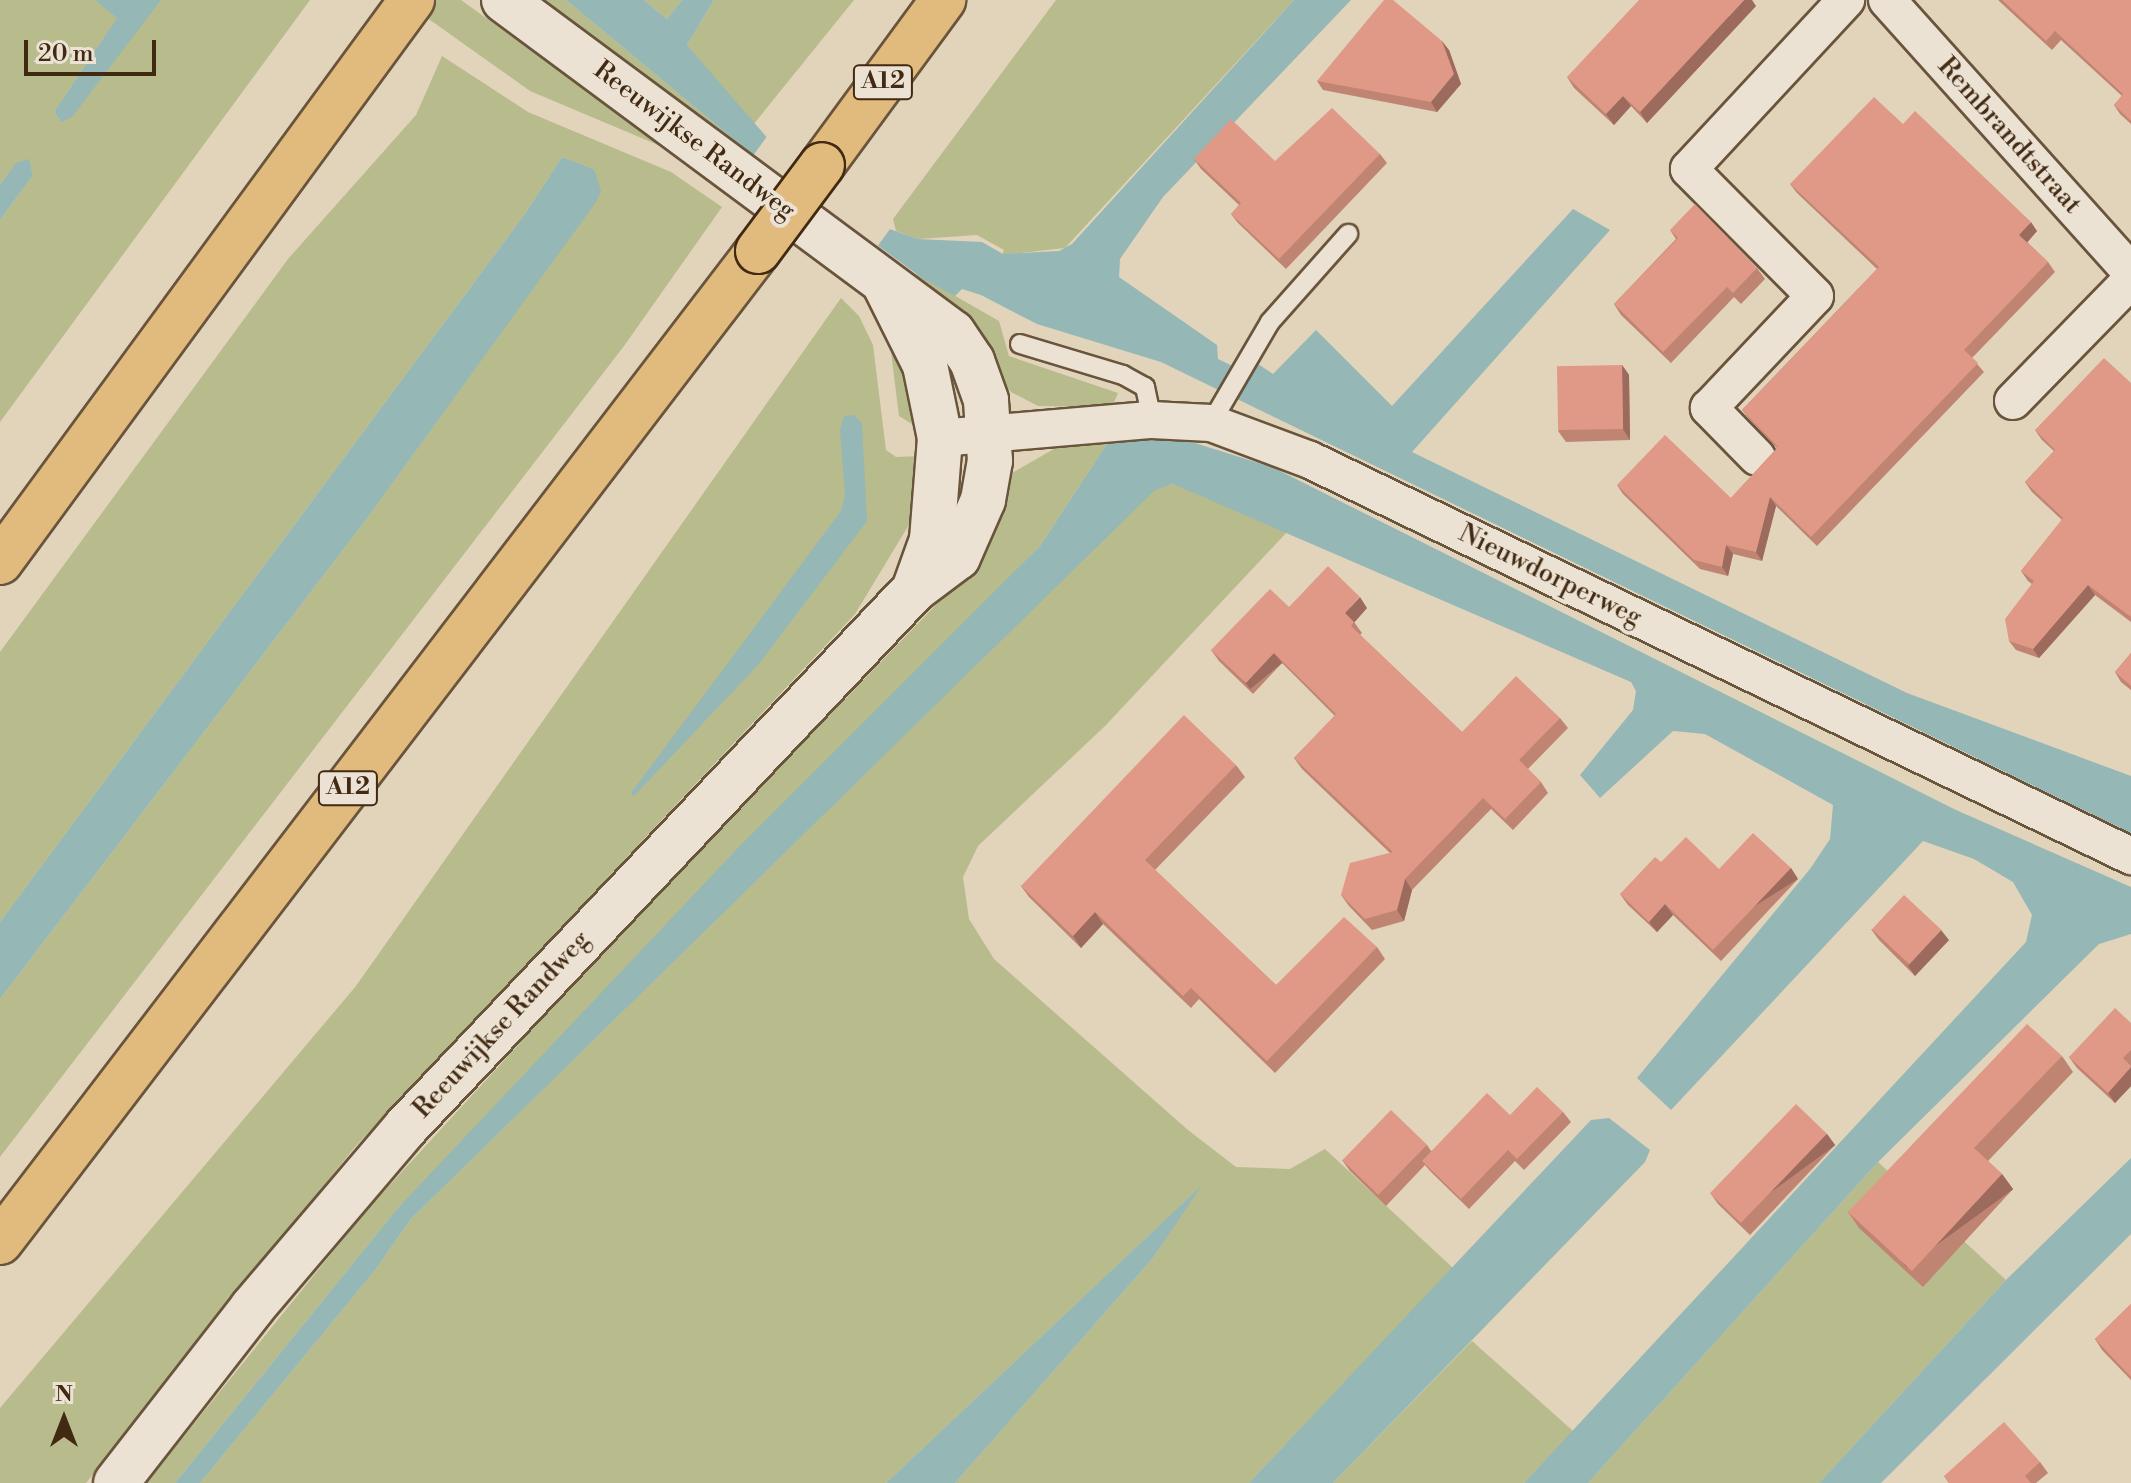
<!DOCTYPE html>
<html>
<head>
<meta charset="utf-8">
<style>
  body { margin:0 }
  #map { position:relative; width:2131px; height:1483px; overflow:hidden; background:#e2d3bb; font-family:"Libre Bodoni",serif }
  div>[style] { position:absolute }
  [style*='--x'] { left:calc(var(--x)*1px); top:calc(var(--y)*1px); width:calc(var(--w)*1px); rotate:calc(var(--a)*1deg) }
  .green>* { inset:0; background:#b8bb8c }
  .water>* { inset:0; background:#95b7b5 }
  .pier>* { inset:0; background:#e2d3bb; transform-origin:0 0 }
  .roads { filter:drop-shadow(2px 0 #69543c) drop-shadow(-2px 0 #69543c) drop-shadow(0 2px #69543c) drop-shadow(0 -2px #69543c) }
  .lane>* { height:18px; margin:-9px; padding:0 9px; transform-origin:9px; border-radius:9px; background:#ece2d3 }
  .street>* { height:36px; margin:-18px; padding:0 18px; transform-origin:18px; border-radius:18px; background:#ece2d3 }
  .secondary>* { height:44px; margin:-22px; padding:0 22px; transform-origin:22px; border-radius:22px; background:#ece2d3 }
  .highway>* { height:44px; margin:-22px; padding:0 22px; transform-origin:22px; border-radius:22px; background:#e1ba7e }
  .bridges { filter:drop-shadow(2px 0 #412912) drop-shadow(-2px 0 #412912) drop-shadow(0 2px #412912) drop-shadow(0 -2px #412912) }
  .highway-bridge>* { height:44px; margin:-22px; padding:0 22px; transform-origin:22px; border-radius:22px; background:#e1ba7e }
  .wall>* { inset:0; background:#c08473 }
  .shaded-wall>* { inset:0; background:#9c6b5e; transform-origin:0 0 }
  .building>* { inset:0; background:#df9986; transform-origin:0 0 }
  span { translate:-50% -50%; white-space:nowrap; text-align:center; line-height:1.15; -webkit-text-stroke:8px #ece2d3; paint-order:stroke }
  .shield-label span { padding:2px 6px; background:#ece2d3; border:2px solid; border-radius:6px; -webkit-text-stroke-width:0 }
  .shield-label { font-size:24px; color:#412912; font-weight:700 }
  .street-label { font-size:26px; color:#412912 }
  .north { position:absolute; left:24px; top:1379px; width:80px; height:80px; -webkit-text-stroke:6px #ece2d3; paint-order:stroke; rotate:0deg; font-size:22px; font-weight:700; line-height:32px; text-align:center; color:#412912 }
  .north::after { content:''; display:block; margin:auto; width:28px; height:36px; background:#412912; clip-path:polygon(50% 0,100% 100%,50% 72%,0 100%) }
  .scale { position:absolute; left:24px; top:40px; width:132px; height:36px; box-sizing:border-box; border:4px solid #412912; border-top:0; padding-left:10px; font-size:24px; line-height:28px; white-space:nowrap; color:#412912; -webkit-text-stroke:6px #ece2d3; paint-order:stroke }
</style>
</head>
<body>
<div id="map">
  <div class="green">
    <div style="clip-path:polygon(0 0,95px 0,118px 17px,54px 112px,61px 122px,161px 0,310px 0,0 422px,0 220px,33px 175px,29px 160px,16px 164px,0 185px)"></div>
    <div style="clip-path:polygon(402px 0,461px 0,670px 150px,530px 91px)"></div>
    <div style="clip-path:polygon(540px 0,566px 0,743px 147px,678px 102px)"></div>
    <div style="clip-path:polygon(644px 0,682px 0,667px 19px)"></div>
    <div style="clip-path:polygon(714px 0,854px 0,753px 125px,687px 45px)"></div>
    <div style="clip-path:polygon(1056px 0,1294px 0,1065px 248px,1002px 255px,1004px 250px,977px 235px,918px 239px,896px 231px,893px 219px)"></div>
    <div style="clip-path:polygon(442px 56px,528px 112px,671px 172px,722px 207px,624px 346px,0 1157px,0 999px,368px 517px,599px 196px,594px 169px,562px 157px,524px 215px,0 922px,0 652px,288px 259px,416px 115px)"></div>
    <div style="clip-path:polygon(915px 273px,999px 321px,1009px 356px,1118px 393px,1112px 407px,1038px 406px,1011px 392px)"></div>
    <div style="clip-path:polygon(841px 298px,859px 316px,873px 345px,886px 450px,896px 457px,924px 456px,910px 523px,855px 614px,354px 1148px,86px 1483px,0 1483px,0 1408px,356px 986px)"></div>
    <div style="clip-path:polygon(895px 337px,920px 429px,899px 416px,891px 352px)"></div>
    <div style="clip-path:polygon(1108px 442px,1040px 546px,397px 1209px,175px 1483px,146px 1483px,365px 1212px,642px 910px,954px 586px,993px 526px,1012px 473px,1059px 446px)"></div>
    <div style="clip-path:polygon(1174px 484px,1288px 531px,1105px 726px,978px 846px,963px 877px,969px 919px,994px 959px,1188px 1130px,1236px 1167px,1290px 1169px,1325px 1149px,1453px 1268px,1249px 1483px,955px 1483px,1153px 1258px,1199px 1188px,886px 1483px,200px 1483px,376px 1269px,410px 1220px,1155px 489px)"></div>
    <div style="clip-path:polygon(1878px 1162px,2006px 1280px,1819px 1483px,1588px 1483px)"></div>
    <div style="clip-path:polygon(1472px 1341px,1573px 1431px,1524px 1483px,1333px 1483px)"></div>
  </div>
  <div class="water">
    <div style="clip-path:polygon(95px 0,161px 0,72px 117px,61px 122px,54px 112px,117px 18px)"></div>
    <div style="clip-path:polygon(566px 0,644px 0,667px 19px,682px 0,714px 0,687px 45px,777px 149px,881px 226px,918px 239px,982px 242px,1003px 254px,1059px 251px,1072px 244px,1294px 0,1351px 0,1163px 197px,1120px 259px,1119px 277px,1217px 345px,1218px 359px,1245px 372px,1255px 362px,1273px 374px,1316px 330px,1392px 406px,1573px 209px,1610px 230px,1412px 452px,1907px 693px,2131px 776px,2131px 833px,1161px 362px,1037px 324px,981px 295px,962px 289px,955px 296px,925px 280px,743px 147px)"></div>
    <div style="clip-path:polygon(562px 157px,594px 169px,601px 191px,596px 202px,368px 517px,0 999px,0 922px,524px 215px)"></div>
    <div style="clip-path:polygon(29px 159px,33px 175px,0 220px,0 185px,16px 163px)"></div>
    <div style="clip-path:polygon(854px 415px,862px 424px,867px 521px,759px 664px,634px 796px,631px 793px,841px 511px,845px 494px,840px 430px,844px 416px)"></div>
    <div style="clip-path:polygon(1179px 438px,1274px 468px,1956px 810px,2131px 887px,2131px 934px,2099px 944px,1878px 1162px,1588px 1483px,1524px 1483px,2026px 942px,2032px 915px,2013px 882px,1974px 859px,1923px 841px,1671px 1110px,1637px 1078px,1810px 869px,1830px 839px,1833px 805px,1705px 734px,1673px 731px,1600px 798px,1580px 775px,1633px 710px,1636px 691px,1631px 682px,1173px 484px,1155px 490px,410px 1220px,376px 1269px,200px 1483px,175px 1483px,397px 1209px,735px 851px,1040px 546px,1108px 442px)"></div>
    <div style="clip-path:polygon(1609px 1118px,1650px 1150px,1645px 1162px,1333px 1483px,1249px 1483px,1591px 1120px)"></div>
    <div style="clip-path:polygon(2131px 1158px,2131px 1234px,1881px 1483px,1819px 1483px,2006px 1280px)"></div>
    <div style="clip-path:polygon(1202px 1185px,1153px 1258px,955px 1483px,886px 1483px)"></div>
  </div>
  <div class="pier">
    <div style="left:768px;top:135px;width:154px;height:29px;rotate:36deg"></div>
  </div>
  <div class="roads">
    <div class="lane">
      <div style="--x:1020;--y:344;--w:108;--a:16.8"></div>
      <div style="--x:1123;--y:375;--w:25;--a:29"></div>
      <div style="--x:1145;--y:387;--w:34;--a:78"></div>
      <div style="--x:1211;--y:423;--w:117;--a:-59.7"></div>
      <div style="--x:1270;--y:322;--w:118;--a:-48.4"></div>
    </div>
    <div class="street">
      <div style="--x:1887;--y:0;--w:365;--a:48.1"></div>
      <div style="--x:2013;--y:401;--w:169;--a:-45.7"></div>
      <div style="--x:940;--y:438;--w:213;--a:-4.9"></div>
      <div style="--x:1152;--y:420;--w:59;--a:2.9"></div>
      <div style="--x:1211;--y:423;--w:106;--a:20.5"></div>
      <div style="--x:1310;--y:460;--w:912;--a:25.75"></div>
      <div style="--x:1757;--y:457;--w:69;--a:-134.4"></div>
      <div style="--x:1709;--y:408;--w:154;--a:-46.6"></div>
      <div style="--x:1815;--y:296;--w:179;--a:-134.8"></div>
      <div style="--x:1689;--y:169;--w:231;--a:-47.1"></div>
    </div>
    <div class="secondary">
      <div style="--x:886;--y:287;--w:87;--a:63.4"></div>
      <div style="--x:925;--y:365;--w:75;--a:78.4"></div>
      <div style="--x:940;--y:438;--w:102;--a:94.5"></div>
      <div style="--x:932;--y:540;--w:53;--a:109.8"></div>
      <div style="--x:116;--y:1483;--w:222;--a:-52.1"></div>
      <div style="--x:252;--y:1308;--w:238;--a:-49.6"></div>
      <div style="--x:406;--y:1127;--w:739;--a:-46.59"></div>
      <div style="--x:914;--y:590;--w:55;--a:-36.9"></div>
      <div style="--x:958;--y:557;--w:62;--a:-66.3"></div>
      <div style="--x:983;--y:500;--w:40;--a:-80"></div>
      <div style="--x:990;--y:461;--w:61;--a:-93.8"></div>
      <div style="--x:986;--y:400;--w:41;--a:-109.7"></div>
      <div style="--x:972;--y:361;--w:34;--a:-124"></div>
      <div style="--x:953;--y:333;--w:559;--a:-143.44"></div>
    </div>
    <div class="highway">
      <div style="--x:822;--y:165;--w:205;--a:-53.7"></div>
      <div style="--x:0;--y:562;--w:697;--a:-53.76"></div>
      <div style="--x:0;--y:1242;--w:1248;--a:-52.59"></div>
    </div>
  </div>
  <div class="bridges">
    <div class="highway-bridge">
      <div style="--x:758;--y:251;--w:107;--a:-53.3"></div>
    </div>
  </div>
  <div class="wall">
    <div style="clip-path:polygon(1998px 0,2131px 0,2131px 124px,2120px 114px,2114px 105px,2122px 96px,2061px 40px,2052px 50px)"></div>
    <div style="clip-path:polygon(1756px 6px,1647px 123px,1631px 106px,1614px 125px,1574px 88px,1567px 77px)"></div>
    <div style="clip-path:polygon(1449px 50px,1461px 84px,1437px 112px,1323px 90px,1317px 81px)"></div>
    <div style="clip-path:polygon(1903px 124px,2037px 231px,2027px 242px,2048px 262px,2055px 272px,1972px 358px,1984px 372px,1817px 546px,1776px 506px,1762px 561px,1733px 554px,1728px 576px,1700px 569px,1623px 494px,1617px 485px,1731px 498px,1777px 448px,1749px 419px,1742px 410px,1877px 269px,1797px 193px,1790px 184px)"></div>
    <div style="clip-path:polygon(1380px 154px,1387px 163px,1286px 269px,1238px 223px,1231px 214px,1239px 205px,1201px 169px,1194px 159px,1275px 161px)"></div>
    <div style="clip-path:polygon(1670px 230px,1757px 268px,1765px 279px,1741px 304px,1734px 297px,1671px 363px,1621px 315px,1614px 304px,1676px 239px)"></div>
    <div style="clip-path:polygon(1622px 365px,1629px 375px,1630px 440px,1566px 442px,1558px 431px)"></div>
    <div style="clip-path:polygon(2131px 383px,2131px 622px,2095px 595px,2039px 658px,2016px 650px,2009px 641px,2032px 584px,2028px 581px,2021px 571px,2062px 520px,2032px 492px,2025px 482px,2054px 451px,2042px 440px,2035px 430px)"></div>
    <div style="clip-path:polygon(1289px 607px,1367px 608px,1354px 622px,1362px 633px,1360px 635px,1462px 732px,1560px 718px,1568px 728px,1528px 769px,1541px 782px,1548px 793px,1513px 830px,1491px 809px,1412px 890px,1404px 921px,1372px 930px,1349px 906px,1341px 895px,1390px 853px,1302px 769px,1294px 758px,1335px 716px,1282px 663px,1253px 694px,1219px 661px,1211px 650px)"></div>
    <div style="clip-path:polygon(2131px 653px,2131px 690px,2121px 682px,2115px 672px)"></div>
    <div style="clip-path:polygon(1236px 765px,1245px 777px,1155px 870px,1276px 985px,1377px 947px,1385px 959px,1275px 1073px,1199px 999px,1191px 1008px,1103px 924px,1081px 948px,1029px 897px,1021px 886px)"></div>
    <div style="clip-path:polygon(1661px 862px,1719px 869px,1791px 868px,1798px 879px,1721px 961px,1673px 915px,1657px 932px,1628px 905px,1620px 894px)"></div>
    <div style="clip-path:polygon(1871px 929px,1949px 940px,1915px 976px,1879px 940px)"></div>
    <div style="clip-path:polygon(2131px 1023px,2131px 1086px,2115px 1103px,2077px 1068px,2069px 1057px)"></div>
    <div style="clip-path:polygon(2062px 1056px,2073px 1072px,1988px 1161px,2002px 1174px,2013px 1189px,1923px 1287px,1859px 1228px,1848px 1212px)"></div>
    <div style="clip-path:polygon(1563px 1112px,1571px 1122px,1524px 1170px,1515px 1161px,1469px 1209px,1430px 1171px,1425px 1165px,1386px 1206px,1350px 1171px,1342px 1160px,1427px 1145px,1431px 1151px,1510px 1115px)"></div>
    <div style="clip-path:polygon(1827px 1134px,1835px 1145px,1750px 1235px,1718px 1204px,1711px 1194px)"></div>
    <div style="clip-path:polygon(2131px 1304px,2131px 1380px,2102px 1350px,2095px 1339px)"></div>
    <div style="clip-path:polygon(2040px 1462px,2048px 1473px,2036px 1483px,1949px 1483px,1944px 1476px)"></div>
  </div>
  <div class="shaded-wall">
    <div style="clip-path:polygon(1744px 0,1752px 0,1756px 6px,1647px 123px,1640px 112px)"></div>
    <div style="clip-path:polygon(1442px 41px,1449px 50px,1461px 84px,1437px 112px,1431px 102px)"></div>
    <div style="clip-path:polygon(1623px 96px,1631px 106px,1614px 125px,1606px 114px)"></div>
    <div style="clip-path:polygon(2031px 222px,2037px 231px,2026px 244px,2019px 235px)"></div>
    <div style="clip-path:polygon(1622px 365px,1629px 375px,1630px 440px,1623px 429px)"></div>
    <div style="clip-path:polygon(1770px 497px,1776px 506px,1762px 561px,1756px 552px)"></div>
    <div style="clip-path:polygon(1726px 545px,1733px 554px,1728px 576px,1722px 567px)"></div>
    <div style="clip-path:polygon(2088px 585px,2095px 595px,2039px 658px,2033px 649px)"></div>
    <div style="clip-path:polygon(1360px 597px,1367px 608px,1353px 624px,1345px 613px)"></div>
    <div style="left:1274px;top:653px;width:13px;height:41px;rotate:51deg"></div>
    <div style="left:1791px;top:868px;width:13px;height:113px;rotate:58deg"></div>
    <div style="clip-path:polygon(1405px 879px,1412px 890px,1404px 921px,1397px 910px)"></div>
    <div style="clip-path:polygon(1665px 904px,1673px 915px,1657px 932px,1649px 922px)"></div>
    <div style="clip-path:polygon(1095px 912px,1103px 924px,1081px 948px,1073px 936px)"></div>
    <div style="clip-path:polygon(1941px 930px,1949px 940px,1915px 976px,1908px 966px)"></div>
    <div style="clip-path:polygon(2131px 1067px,2131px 1086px,2115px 1103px,2108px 1093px)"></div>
    <div style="left:1827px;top:1134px;width:14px;height:123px;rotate:54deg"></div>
    <div style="left:2002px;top:1174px;width:19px;height:132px;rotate:54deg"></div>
  </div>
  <div class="building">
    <div style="clip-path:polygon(1384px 0,1393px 0,1442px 41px,1454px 74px,1431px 102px,1317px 81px)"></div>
    <div style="clip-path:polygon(1639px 0,1744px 0,1640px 112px,1623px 96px,1606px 114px,1567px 77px)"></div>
    <div style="clip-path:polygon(2002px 0,2131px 0,2131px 121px,2114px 105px,2123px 94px,2055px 31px,2046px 41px)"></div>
    <div style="clip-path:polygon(1874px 97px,1903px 124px,1915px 111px,2031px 222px,2019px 235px,2048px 262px,1964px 350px,1978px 363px,1811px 537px,1770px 497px,1756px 552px,1726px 545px,1722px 567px,1694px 560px,1617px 485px,1665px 435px,1731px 498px,1778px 447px,1742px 410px,1879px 267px,1790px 184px)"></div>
    <div style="clip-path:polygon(1332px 108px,1380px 154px,1279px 259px,1231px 214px,1241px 203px,1194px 159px,1231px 119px,1275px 161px)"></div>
    <div style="clip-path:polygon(1695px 204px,1757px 268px,1733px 293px,1727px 287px,1663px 352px,1614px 304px,1678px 238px,1670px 230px)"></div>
    <div style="clip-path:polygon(2104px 358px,2131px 383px,2131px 617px,2088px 585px,2033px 649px,2009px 641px,2005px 619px,2034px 581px,2021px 571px,2063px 518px,2025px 482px,2055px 450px,2035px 430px)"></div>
    <div style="left:1622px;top:365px;width:64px;height:65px;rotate:89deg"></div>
    <div style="clip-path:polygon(1328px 566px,1360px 597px,1345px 613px,1354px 622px,1351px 626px,1462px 732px,1516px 676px,1560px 718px,1519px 760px,1541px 782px,1505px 819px,1483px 798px,1405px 879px,1397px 910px,1365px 919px,1341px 895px,1350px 863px,1393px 852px,1294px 758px,1336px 714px,1274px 653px,1246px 683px,1211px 650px,1270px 589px,1289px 607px)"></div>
    <div style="clip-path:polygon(2131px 653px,2131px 686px,2115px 672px)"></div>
    <div style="clip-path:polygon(1184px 715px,1236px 765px,1145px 860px,1276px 985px,1344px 917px,1377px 947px,1267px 1061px,1191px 988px,1183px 996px,1095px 912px,1073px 936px,1021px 886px)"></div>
    <div style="clip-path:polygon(1753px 833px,1791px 868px,1713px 950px,1665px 904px,1649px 922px,1620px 894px,1655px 857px,1661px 862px,1686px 837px,1719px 869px)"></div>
    <div style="left:1904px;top:895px;width:51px;height:47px;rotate:43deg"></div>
    <div style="clip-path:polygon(2115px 1008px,2131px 1023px,2131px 1050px,2123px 1058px,2131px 1066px,2131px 1067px,2108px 1093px,2069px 1057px)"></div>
    <div style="clip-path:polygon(2027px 1024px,2062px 1056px,1974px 1148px,2002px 1174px,1912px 1271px,1848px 1212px)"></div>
    <div style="clip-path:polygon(1537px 1087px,1563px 1112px,1517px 1159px,1508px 1150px,1461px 1199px,1422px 1161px,1487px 1093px,1510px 1115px)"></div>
    <div style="left:1796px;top:1104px;width:43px;height:124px;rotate:44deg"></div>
    <div style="left:1391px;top:1110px;width:50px;height:70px;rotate:44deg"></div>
    <div style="clip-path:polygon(2131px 1304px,2131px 1377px,2095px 1339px)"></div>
    <div style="clip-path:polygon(2004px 1422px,2040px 1462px,2025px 1476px,2031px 1483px,1950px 1483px,1944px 1476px)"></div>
  </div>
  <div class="shield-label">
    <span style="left:883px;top:82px">A12</span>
    <span style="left:348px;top:788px">A12</span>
  </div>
  <div class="street-label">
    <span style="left:2009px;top:136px;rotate:48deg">Rembrandtstraat</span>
    <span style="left:694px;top:141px;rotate:37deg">Reeuwijkse Randweg</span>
    <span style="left:1550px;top:576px;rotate:26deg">Nieuwdorperweg</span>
    <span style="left:502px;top:1025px;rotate:-47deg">Reeuwijkse Randweg</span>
  </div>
  <div class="north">N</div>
  <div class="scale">20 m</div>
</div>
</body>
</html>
